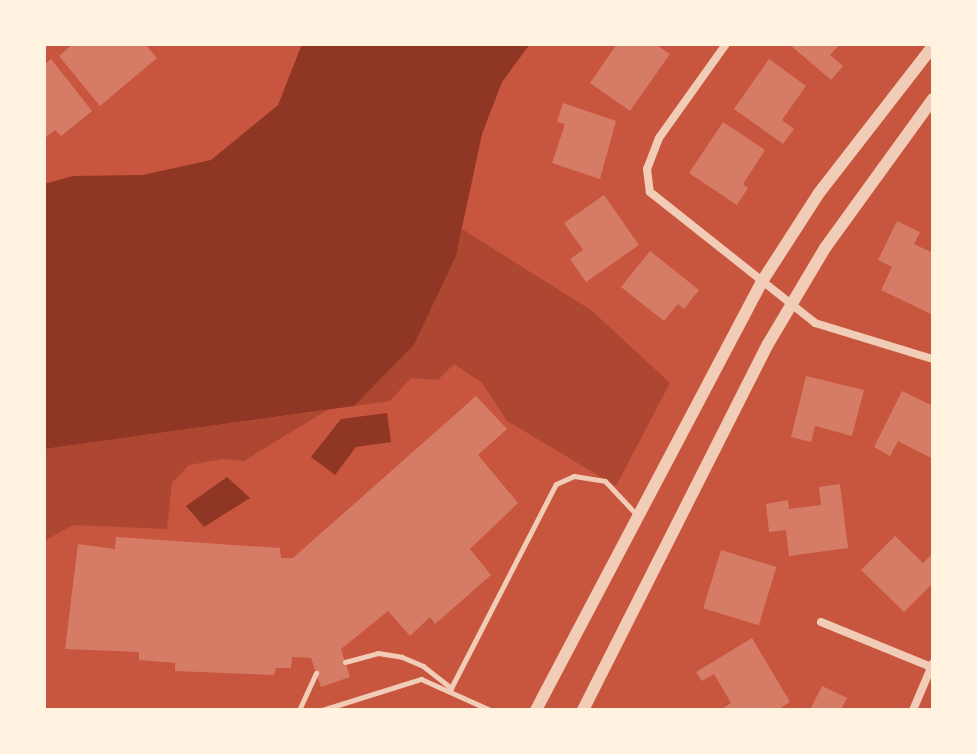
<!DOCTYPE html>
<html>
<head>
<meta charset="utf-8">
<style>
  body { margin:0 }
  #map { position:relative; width:977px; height:754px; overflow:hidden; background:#c8553d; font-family:Signika,sans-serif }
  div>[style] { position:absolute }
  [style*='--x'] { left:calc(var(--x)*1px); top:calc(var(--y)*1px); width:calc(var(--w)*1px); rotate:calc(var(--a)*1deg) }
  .green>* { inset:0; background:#ae4732 }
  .water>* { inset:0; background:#8f3625 }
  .building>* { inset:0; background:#d67c66; transform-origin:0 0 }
  .service>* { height:5px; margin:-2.5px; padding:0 2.5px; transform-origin:2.5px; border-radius:2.5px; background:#f1ccb7 }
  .minor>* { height:8px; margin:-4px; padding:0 4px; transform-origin:4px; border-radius:4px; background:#f1ccb7 }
  .tertiary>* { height:12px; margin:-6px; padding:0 6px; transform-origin:6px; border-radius:6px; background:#f1ccb7 }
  span { translate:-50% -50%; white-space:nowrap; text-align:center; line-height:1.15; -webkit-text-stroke:6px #fff3e0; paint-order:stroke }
  .frame { position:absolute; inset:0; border:46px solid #fff3e0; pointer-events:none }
</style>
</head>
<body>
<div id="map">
  <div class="green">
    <div style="clip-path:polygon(462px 229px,591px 310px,670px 383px,616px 486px,507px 421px,482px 383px,454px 364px,438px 380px,411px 378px,390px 401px,354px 406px,414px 345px,456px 256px)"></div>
    <div style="clip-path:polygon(327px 410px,244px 461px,223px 459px,189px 465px,172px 483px,167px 529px,73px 525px,44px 541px,44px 449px)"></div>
  </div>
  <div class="water">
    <div style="clip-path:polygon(302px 44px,530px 44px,502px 82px,482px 134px,456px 256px,414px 345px,354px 406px,44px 449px,44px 184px,73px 176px,143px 175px,211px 160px,278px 105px)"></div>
    <div style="clip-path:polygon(387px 413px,391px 442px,356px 447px,335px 475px,311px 457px,341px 419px)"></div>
    <div style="clip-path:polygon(227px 477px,250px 498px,204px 527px,186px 506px)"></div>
  </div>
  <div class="building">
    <div style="clip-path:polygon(73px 44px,145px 44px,157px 58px,100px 106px,59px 56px)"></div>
    <div style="clip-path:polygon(617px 44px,655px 44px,670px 54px,630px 111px,590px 83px)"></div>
    <div style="clip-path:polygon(789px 44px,840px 44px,830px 55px,843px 66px,831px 80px)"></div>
    <div style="clip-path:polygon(51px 59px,92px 111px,61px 136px,55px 130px,44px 139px,44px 65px)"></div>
    <div style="clip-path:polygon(769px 59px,806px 86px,782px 120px,794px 129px,783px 144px,734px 109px)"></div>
    <div style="clip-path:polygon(563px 103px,616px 121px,600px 179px,552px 163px,565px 124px,557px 122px)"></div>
    <div style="clip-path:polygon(723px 122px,765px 150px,743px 184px,748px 188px,737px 205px,689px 173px)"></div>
    <div style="clip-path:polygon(604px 195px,639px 245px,586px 282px,570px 259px,583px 250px,564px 223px)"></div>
    <div style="clip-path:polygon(897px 221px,920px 232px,914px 244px,933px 253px,933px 315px,881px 290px,892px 267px,878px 260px)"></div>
    <div style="clip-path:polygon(650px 251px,699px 290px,684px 309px,678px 304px,664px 321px,621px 287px)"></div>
    <div style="clip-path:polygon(806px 376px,864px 390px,852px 436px,815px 426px,811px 442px,791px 437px)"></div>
    <div style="clip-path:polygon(902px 391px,933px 406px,933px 459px,898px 441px,890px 456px,874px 447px)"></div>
    <div style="clip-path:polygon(476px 396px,507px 429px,478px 455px,518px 503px,470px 549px,491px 575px,435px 624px,430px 617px,410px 636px,388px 611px,341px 649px,350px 677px,321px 687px,311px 658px,292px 657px,291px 668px,276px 668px,274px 675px,175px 671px,175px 663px,139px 660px,139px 652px,65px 649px,78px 544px,115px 549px,116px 537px,280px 548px,281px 558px,293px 558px)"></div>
    <div style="clip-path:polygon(840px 484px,848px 548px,789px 556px,786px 530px,769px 532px,766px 504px,788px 500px,789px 509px,821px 505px,819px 487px)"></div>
    <div style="clip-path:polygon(895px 536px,923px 563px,933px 553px,933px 583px,904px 612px,861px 570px)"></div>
    <div style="left:721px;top:550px;width:58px;height:61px;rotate:17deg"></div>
    <div style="clip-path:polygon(752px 638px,790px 702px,777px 710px,720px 710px,731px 703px,714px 674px,702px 681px,696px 672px)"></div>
    <div style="clip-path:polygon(822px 686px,847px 698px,841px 710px,810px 710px)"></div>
  </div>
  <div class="service">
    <div style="--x:345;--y:662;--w:34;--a:-15"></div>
    <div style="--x:378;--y:653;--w:24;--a:9"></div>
    <div style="--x:402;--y:657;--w:23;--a:23"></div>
    <div style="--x:423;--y:666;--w:36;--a:38"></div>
    <div style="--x:451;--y:688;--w:229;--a:-62.8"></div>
    <div style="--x:556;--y:484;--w:20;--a:-24"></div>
    <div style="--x:574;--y:476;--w:31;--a:9"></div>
    <div style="--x:605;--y:481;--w:45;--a:46.8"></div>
    <div style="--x:299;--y:710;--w:41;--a:-65.3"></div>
    <div style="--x:322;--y:710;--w:104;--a:-17.4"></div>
    <div style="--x:421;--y:679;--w:76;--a:24.2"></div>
  </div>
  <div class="minor">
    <div style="--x:726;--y:44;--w:115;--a:125.5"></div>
    <div style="--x:659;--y:138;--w:33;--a:111"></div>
    <div style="--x:647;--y:169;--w:23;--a:83"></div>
    <div style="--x:650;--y:192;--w:211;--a:38.4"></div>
    <div style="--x:815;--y:323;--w:123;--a:17"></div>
    <div style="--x:821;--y:622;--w:119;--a:22.2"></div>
    <div style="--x:913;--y:710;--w:51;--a:-66.9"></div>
  </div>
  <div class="tertiary">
    <div style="--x:536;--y:710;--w:483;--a:-62.2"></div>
    <div style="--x:761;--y:283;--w:107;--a:-57.2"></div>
    <div style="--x:819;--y:193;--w:186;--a:-52.2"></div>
    <div style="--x:583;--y:710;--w:410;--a:-63.2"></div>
    <div style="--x:768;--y:344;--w:112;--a:-59.3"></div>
    <div style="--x:825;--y:248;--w:184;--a:-54.1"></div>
  </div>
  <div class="frame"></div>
</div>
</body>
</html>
